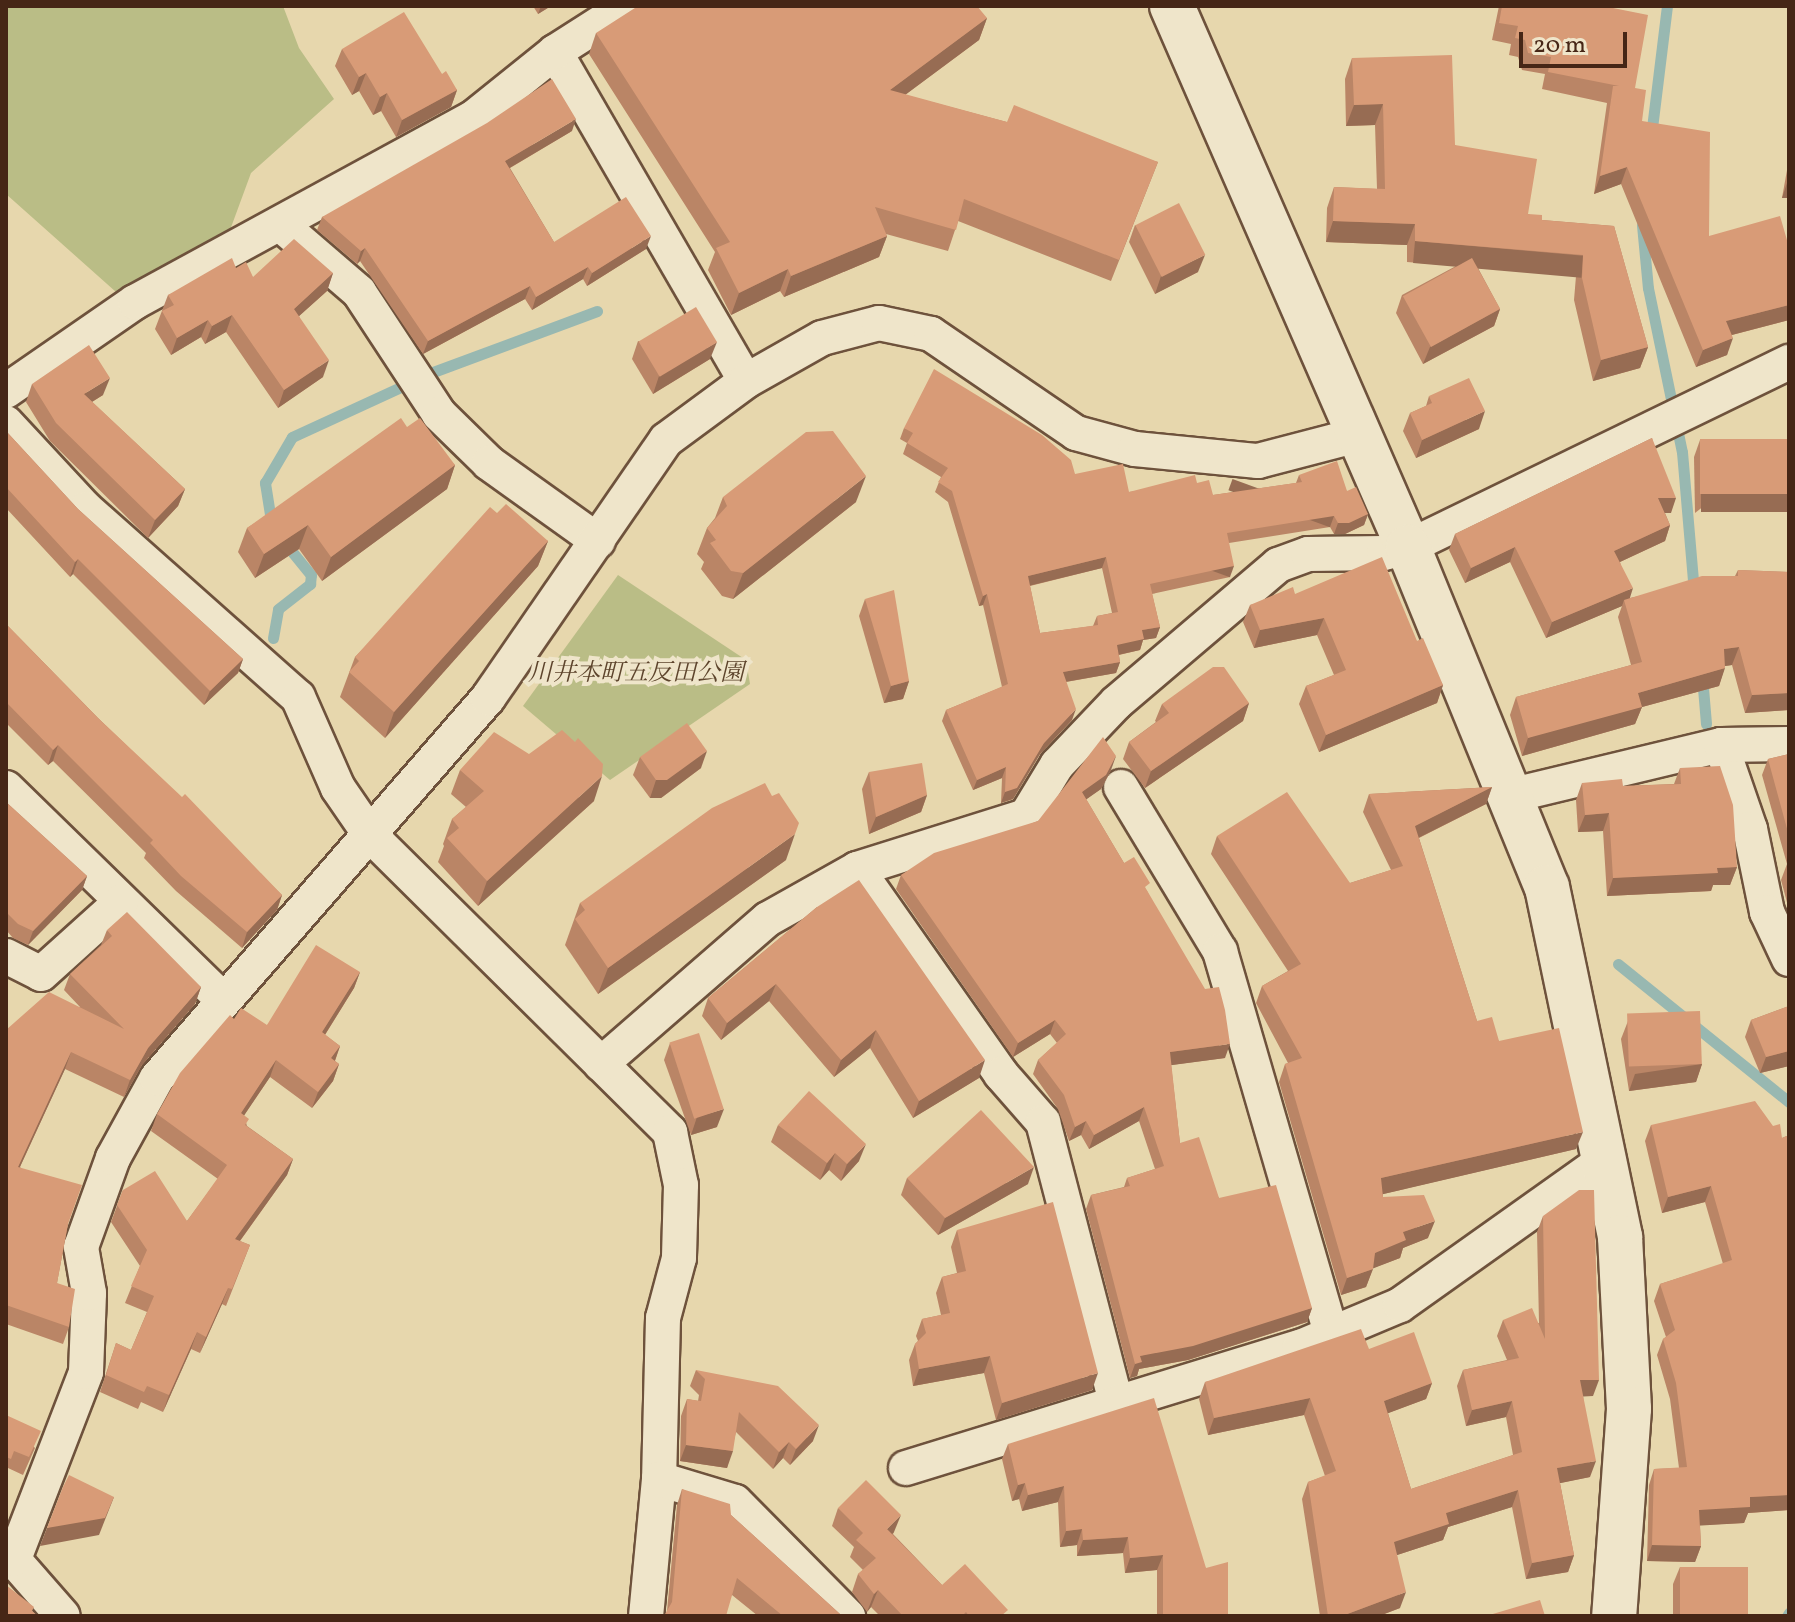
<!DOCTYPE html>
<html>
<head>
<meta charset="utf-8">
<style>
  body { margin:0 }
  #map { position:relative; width:1795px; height:1622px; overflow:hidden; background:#e7d7ad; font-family:Vollkorn,"Noto Serif JP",serif }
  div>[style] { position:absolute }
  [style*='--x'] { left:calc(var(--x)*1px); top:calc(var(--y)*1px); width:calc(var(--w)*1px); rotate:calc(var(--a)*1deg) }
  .green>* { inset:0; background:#babd86 }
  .stream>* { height:11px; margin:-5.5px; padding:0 5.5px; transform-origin:5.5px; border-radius:5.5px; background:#98b8b1 }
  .roads { filter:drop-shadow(2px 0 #6e523c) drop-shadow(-2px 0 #6e523c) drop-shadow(0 2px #6e523c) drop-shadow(0 -2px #6e523c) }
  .street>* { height:34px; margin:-17px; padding:0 17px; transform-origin:17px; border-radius:17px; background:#efe5ca }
  .secondary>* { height:44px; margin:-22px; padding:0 22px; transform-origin:22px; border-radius:22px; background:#efe5ca }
  .wall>* { inset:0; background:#ba8566 }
  .shaded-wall>* { inset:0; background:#976c53; transform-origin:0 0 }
  .building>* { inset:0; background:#d89b77; transform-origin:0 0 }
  span { translate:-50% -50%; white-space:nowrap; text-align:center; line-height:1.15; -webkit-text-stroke:8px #efe5ca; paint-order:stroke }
  .park-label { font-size:24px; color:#5d442c; font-style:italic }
  .frame { position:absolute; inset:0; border:8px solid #462616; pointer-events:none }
  .scale { position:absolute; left:1519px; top:32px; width:108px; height:36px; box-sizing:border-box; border:4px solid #462616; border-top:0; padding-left:10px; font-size:24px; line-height:28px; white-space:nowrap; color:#462616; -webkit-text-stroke:6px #efe5ca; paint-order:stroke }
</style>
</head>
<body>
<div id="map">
  <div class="green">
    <div style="clip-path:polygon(6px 6px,283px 6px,299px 48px,334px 99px,251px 173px,226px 241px,125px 300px,6px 194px)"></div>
    <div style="clip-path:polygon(618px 575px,746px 660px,750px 684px,610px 780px,523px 706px)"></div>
  </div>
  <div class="stream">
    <div style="--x:1651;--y:136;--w:131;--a:-83"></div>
    <div style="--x:1642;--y:225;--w:63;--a:84.6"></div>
    <div style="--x:1648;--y:288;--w:167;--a:78.3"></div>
    <div style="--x:1682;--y:452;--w:141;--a:85.1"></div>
    <div style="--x:272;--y:527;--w:45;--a:-99"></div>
    <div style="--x:265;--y:483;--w:53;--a:-59.6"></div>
    <div style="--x:292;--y:437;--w:155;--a:-24.7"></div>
    <div style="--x:433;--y:372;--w:175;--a:-20.4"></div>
    <div style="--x:273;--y:638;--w:29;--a:-80"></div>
    <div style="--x:278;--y:609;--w:41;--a:-38"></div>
    <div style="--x:310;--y:584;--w:9;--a:-84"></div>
    <div style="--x:311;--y:575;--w:41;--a:-129.1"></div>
    <div style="--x:1702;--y:676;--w:48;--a:85.2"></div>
    <div style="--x:1618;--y:964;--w:220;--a:38.9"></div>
    <div style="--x:1787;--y:1616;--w:4;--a:-56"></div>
  </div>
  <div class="roads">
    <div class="street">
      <div style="--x:555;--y:52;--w:380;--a:59.9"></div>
      <div style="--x:280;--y:224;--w:104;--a:40.7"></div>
      <div style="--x:359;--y:292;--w:146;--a:56.7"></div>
      <div style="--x:439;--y:414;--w:70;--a:44.4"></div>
      <div style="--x:489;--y:463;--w:134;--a:35.6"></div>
      <div style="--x:6;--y:391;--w:157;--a:-34.6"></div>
      <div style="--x:135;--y:302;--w:385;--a:-28.6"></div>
      <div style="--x:473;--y:118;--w:105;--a:-38.8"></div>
      <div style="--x:555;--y:52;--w:85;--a:-32.6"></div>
      <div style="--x:6;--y:423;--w:117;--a:47.1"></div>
      <div style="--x:86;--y:509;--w:283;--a:41.6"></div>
      <div style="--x:298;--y:697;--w:99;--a:66.3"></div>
      <div style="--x:338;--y:788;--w:58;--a:55.5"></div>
      <div style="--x:371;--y:836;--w:421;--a:44.7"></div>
      <div style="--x:670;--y:1132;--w:54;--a:78.3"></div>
      <div style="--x:681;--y:1185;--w:73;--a:91.6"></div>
      <div style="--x:679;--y:1258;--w:62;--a:104.9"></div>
      <div style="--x:663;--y:1318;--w:161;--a:91.4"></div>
      <div style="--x:659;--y:1479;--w:138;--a:95.4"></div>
      <div style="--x:1721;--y:745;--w:89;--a:71"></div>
      <div style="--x:1750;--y:829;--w:85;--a:78.4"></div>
      <div style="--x:1767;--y:912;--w:52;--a:64.9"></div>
      <div style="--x:1121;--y:787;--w:192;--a:58.9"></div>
      <div style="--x:1220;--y:951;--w:399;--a:73.8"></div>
      <div style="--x:6;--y:788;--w:301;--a:44.3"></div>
      <div style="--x:1513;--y:795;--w:214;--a:-13.5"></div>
      <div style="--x:1721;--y:745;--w:68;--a:-0.8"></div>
      <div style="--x:857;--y:869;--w:251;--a:54.9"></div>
      <div style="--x:1001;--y:1074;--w:64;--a:48.8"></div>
      <div style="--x:1043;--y:1122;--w:290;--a:75.4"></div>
      <div style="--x:6;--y:956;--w:39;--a:27"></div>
      <div style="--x:41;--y:974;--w:108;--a:-42"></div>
      <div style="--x:601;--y:1064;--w:221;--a:-41"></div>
      <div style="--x:768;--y:919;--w:102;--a:-29.3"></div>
      <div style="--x:857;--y:869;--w:177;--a:-17.4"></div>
      <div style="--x:1026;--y:816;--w:60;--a:-58.7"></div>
      <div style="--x:1057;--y:765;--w:86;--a:-46.4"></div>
      <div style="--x:1116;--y:703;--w:213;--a:-40.4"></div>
      <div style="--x:1278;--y:565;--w:32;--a:-20"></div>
      <div style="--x:1308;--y:554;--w:76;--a:-0.8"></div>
      <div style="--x:1384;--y:553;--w:25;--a:-14"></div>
      <div style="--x:1408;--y:547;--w:424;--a:-25.9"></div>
      <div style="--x:906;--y:1468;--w:412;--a:-17.1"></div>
      <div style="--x:1300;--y:1347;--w:108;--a:-22.8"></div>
      <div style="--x:1400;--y:1305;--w:254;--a:-35.4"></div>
      <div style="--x:659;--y:1479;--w:79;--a:16.8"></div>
      <div style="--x:735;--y:1502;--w:161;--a:45.3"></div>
      <div style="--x:6;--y:1551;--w:86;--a:48.8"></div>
      <div style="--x:14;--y:1559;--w:200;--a:-68.9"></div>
      <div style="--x:86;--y:1372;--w:79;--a:-87.8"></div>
      <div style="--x:89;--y:1293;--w:47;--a:-99.9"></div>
      <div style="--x:81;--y:1247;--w:95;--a:-70.2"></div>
      <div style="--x:113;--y:1158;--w:91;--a:-61.2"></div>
      <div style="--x:157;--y:1078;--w:504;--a:-48.94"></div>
      <div style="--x:488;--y:698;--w:313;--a:-55.4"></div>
      <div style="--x:666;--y:440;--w:99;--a:-36.4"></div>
      <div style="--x:746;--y:381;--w:87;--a:-29.5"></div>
      <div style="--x:822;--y:338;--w:59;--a:-14.7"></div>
      <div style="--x:879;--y:323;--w:53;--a:11.9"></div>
      <div style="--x:931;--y:334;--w:176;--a:34.3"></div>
      <div style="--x:1076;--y:433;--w:61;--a:15.2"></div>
      <div style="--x:1135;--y:449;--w:124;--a:5.6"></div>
      <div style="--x:1258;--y:461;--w:103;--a:-14.6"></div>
    </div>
    <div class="secondary">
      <div style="--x:1172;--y:6;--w:590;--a:66.43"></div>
      <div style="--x:1408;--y:547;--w:367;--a:67.8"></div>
      <div style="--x:1547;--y:887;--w:358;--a:78.2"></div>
      <div style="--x:1620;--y:1237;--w:172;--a:87"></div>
      <div style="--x:1629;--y:1409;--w:208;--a:94.1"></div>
    </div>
  </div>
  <div class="wall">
    <div style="clip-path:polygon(533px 6px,551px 6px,538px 14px)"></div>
    <div style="clip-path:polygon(1499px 6px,1603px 6px,1635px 88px,1642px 121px,1709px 236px,1789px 247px,1789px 320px,1732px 335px,1727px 355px,1696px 367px,1621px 184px,1594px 194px,1607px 103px,1542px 89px,1545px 74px,1522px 70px,1518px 57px,1509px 55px,1511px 44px,1492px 40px)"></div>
    <div style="clip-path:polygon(987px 18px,979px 40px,905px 95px,1158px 162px,1111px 281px,958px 221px,948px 251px,886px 234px,887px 236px,879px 257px,784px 297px,780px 291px,731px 315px,708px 270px,715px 252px,589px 54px,596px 33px)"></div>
    <div style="clip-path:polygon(342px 49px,442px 74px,457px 90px,451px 107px,396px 137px,381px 111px,373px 115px,359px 91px,352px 95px,335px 66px)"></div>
    <div style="clip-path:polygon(1352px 58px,1455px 145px,1528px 214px,1542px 220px,1614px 226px,1648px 347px,1640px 368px,1593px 381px,1574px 300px,1576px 276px,1478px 268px,1500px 309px,1494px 326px,1423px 364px,1396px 313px,1402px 295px,1456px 266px,1407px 262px,1407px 245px,1326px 242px,1327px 208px,1334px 187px,1377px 189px,1375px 125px,1346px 126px,1345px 79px)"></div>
    <div style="clip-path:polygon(572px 131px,510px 168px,554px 242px,646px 249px,587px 286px,583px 279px,532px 310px,525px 299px,423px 354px,360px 261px,357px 264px,317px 230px,322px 217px)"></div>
    <div style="clip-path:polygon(1789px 159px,1789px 198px,1782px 198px)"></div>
    <div style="clip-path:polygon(1135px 225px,1198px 272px,1155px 294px,1129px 242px)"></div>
    <div style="clip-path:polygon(236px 268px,253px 277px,333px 273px,327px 291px,299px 316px,323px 377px,278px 408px,226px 332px,205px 344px,201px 337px,171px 355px,155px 329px,168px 295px)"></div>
    <div style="clip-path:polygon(638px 341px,710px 359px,653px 394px,632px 359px)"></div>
    <div style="clip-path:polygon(32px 384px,103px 395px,92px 402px,185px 489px,178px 506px,148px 538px,50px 441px,26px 402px)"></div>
    <div style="clip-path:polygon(1429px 396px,1479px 429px,1416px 458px,1403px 431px,1410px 413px,1426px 406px)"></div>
    <div style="clip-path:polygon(407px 427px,455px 465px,447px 489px,322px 581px,299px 549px,255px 578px,238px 552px,247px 528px)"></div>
    <div style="clip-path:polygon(evenodd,904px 428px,1075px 474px,1129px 492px,1197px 483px,1213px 495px,1296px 483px,1299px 475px,1347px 491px,1368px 514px,1364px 525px,1345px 534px,1334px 534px,1330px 527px,1229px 543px,1230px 577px,1152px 594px,1160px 627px,1156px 638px,1143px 640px,1140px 650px,1119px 655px,1120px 662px,1116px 673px,1066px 682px,1072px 720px,1040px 754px,1013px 799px,1001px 803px,1002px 778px,973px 790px,942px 721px,946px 710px,1002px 687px,983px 605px,979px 606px,948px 502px,935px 492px,941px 477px,903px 454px,907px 443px,900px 439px,904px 428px,1102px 568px,1112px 613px,1097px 616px,1093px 626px,1040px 633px,1030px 586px,1102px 568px)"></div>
    <div style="clip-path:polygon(6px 431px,78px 509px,243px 659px,238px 673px,204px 705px,73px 574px,70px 577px,6px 508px)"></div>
    <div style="clip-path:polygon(1652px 438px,1671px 513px,1665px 513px,1670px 525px,1665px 541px,1620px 562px,1630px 598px,1735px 576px,1738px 570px,1789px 572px,1789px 710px,1745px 713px,1732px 665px,1725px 666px,1719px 686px,1642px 707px,1635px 724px,1522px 756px,1510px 715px,1516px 697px,1631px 665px,1618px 617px,1622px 606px,1546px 638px,1510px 562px,1465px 583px,1449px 550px,1455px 534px)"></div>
    <div style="clip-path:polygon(1789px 439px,1695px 513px,1694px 457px,1700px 440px)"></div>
    <div style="clip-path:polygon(723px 497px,856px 502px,733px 599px,722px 596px,701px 569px,704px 562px,697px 554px,707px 528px,715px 518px)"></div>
    <div style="clip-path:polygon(497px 513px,548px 541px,538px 566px,385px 738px,340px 697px,355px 657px)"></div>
    <div style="clip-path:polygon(1295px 594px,1417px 641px,1443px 685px,1437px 703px,1319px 752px,1299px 704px,1306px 686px,1334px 675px,1317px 635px,1254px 648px,1243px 622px,1250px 605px)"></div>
    <div style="clip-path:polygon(865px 599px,909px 681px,903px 699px,884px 703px,859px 616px)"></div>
    <div style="clip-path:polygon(6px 624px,98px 718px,282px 895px,277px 910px,242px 948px,176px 891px,144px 858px,146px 853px,53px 761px,48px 765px,6px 723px)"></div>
    <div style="clip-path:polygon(1249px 703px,1243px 721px,1145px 788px,1123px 759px,1129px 742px,1156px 722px,1155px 721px,1162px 704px)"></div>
    <div style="clip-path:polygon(1789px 754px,1789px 910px,1781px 880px,1787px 864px,1762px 775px,1768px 759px)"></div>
    <div style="clip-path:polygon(640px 757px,701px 768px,661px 798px,650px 798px,633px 775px)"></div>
    <div style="clip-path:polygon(1680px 768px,1737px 867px,1730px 885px,1713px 885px,1711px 891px,1607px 896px,1603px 831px,1578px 832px,1576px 800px,1582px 783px,1623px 786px,1674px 784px)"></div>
    <div style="clip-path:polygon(460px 770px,594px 801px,478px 906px,438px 862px,444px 846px,443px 844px,452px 819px,466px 807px,451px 794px)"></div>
    <div style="clip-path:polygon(1111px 770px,1101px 789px,1086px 799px,1124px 863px,1147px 891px,1225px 1058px,1171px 1065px,1180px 1143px,1219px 1198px,1312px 1308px,1307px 1322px,1188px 1360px,1139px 1369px,1137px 1376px,1130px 1378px,1086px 1209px,1091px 1195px,1124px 1187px,1127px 1178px,1155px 1169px,1139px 1121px,1089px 1149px,1081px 1135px,1069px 1141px,1058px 1109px,1033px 1074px,1038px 1060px,1057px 1043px,1050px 1034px,1013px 1057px,896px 889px,901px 875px,1038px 821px)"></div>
    <div style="clip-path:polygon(869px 772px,927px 795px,921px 812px,869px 834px,862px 789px)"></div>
    <div style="clip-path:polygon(1492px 787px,1486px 804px,1419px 838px,1477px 1021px,1499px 1041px,1576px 1149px,1383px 1194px,1383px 1197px,1428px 1238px,1403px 1248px,1400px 1258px,1373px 1268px,1366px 1287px,1341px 1295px,1279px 1082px,1285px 1064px,1288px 1063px,1256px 1003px,1262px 986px,1288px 971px,1211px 854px,1217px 836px,1350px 883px,1391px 870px,1363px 812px,1369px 794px)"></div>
    <div style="clip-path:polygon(6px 802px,87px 876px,82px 890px,28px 945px,13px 938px,6px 930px)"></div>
    <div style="clip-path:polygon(786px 860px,598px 994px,565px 945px,580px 903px)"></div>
    <div style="clip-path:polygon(817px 907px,979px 1078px,913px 1118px,870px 1048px,834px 1077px,769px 1001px,721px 1040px,702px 1016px,708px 998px)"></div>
    <div style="clip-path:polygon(107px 930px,201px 987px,195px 1004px,142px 1065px,124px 1097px,65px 1069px,20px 1167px,68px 1224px,57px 1283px,69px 1327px,63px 1344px,6px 1324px,6px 1030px,80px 1007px,64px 990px,70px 974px,101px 945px)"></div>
    <div style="clip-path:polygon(360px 972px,354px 988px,325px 1035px,340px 1046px,335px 1061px,339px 1064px,333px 1081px,312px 1108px,270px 1077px,244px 1115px,247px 1126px,293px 1159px,287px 1175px,240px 1241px,250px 1245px,226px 1306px,222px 1304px,200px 1353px,191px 1349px,163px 1412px,141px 1402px,138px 1409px,100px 1392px,116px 1343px,131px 1350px,147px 1312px,125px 1303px,140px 1266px,111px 1222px,123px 1190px,187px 1221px,218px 1179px,151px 1131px,157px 1114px,267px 1025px)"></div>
    <div style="clip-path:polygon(1789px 1006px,1789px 1066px,1760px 1073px,1745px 1037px,1751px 1020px)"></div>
    <div style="clip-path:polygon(1628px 1021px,1702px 1064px,1696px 1082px,1629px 1091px,1621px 1039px)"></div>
    <div style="clip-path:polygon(670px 1043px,717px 1127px,691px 1135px,664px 1060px)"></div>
    <div style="clip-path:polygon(778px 1125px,859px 1161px,841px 1181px,829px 1170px,820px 1180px,771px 1142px)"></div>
    <div style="clip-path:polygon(1651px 1125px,1782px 1138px,1789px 1135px,1789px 1510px,1748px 1513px,1744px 1523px,1700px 1525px,1701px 1546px,1695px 1562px,1647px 1561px,1649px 1485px,1654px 1469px,1679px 1468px,1670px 1399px,1657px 1355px,1663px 1339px,1666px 1337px,1654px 1301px,1660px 1284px,1723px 1264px,1705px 1202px,1662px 1213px,1645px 1141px)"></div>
    <div style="clip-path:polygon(907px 1178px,1028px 1184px,938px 1235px,901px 1195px)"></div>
    <div style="clip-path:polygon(1543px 1216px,1593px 1396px,1583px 1396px,1590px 1477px,1560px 1483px,1574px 1555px,1568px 1572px,1526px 1579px,1512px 1507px,1448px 1527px,1443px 1540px,1397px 1555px,1400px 1608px,1379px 1616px,1320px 1616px,1302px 1499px,1308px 1482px,1325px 1476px,1304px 1415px,1208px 1435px,1199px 1399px,1205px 1382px,1369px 1349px,1432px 1383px,1426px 1399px,1388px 1413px,1411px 1489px,1513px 1455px,1506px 1417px,1466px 1426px,1457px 1386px,1463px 1370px,1507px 1360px,1497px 1336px,1503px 1320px,1539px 1323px,1537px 1232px)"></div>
    <div style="clip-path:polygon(957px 1230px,1092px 1390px,996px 1420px,984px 1373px,913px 1386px,909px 1360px,915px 1344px,918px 1341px,916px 1336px,922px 1319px,941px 1315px,936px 1293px,942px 1277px,957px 1273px,951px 1247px)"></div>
    <div style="clip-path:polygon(696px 1370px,813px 1441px,790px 1465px,783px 1458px,773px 1469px,736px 1432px,727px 1468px,680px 1461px,681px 1416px,687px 1399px,698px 1401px,699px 1395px,690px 1386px)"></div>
    <div style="clip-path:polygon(6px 1415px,35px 1448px,23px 1475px,8px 1468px,6px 1473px)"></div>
    <div style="clip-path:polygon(1008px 1444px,1206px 1568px,1228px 1616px,1157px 1616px,1157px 1570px,1125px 1573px,1123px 1553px,1077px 1556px,1077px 1545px,1060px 1547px,1058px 1502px,1022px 1511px,1019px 1499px,1012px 1501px,1002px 1459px)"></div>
    <div style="clip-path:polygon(682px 1489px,731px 1515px,840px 1614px,844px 1616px,758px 1616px,732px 1595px,667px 1611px,677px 1505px)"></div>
    <div style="clip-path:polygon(838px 1508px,894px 1532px,893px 1534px,942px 1585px,1006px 1616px,880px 1616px,871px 1607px,867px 1612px,852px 1592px,858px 1574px,863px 1570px,850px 1557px,854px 1547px,832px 1526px)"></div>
    <div style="clip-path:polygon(1680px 1567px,1747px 1616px,1673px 1616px,1673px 1584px)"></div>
  </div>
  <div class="shaded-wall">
    <div style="clip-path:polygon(541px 6px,551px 6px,538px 14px)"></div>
    <div style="clip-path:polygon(987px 18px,979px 40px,882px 112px,890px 90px)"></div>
    <div style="clip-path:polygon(366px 73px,359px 91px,352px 95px,359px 77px)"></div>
    <div style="clip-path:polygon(457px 90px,451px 107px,396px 137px,402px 120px)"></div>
    <div style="clip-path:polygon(387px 93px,381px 111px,373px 115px,380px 97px)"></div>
    <div style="clip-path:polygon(1383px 104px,1375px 125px,1346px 126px,1354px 105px)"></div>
    <div style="clip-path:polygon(576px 119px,572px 131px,501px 173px,505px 161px)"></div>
    <div style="clip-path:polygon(1627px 167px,1621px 184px,1594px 194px,1600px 176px)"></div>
    <div style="clip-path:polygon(1788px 180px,1789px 198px,1782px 198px)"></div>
    <div style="clip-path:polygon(1333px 221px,1415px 224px,1407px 245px,1326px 242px)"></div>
    <div style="clip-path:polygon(651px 236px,646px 249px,587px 286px,592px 273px)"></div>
    <div style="clip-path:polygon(887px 236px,879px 257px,784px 297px,791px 276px)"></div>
    <div style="left:1415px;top:241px;width:169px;height:22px;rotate:5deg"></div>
    <div style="clip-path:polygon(365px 248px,360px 261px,357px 264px,361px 251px)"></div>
    <div style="clip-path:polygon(1205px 255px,1198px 272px,1155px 294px,1161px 276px)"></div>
    <div style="clip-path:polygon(588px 267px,583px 279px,532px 310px,536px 297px)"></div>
    <div style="clip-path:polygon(788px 269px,780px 291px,731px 315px,739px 293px)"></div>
    <div style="clip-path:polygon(333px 273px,327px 291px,288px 326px,294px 309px)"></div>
    <div style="clip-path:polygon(530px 286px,525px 299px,423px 354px,428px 341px)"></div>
    <div style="clip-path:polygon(1789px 305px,1789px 320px,1720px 338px,1726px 321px)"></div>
    <div style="clip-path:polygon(1500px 309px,1494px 326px,1423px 364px,1430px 347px)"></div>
    <div style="clip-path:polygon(232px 315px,226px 332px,205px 344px,212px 326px)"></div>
    <div style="clip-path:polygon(208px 320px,201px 337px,171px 355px,177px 338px)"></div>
    <div style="clip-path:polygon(1733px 338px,1727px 355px,1696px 367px,1703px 350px)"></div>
    <div style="clip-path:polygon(717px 342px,710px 359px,653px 394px,659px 376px)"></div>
    <div style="clip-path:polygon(1648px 347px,1640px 368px,1593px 381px,1601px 360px)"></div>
    <div style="clip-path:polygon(329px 360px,323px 377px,278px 408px,284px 390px)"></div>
    <div style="clip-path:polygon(110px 378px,103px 395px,77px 411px,84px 394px)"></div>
    <div style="clip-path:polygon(1485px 411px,1479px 429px,1416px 458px,1422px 440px)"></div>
    <div style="clip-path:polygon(455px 465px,447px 489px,322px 581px,331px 557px)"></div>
    <div style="clip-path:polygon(866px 476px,856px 502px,733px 599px,743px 573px)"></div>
    <div style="clip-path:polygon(185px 489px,178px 506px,148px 538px,155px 520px)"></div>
    <div style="left:1789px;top:494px;width:18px;height:88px;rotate:90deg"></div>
    <div style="clip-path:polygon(1658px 498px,1676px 498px,1671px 513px,1652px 513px)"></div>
    <div style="clip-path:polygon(1368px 514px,1364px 525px,1345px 534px,1334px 534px,1338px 523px)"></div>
    <div style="left:1334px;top:516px;width:12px;height:108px;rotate:110deg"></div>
    <div style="clip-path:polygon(308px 525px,299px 549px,255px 578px,264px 554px)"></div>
    <div style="clip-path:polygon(1670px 525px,1665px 541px,1609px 567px,1614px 551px)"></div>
    <div style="clip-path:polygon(548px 541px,538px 566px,385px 738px,394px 712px)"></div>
    <div style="clip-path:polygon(1515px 547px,1510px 562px,1465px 583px,1471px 568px)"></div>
    <div style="clip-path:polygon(1106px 557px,1102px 568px,1024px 587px,1028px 576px)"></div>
    <div style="clip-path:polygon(78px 559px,73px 574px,70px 577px,75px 562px)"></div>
    <div style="left:1234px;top:566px;width:12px;height:86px;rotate:110deg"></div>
    <div style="clip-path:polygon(1633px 588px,1628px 604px,1624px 600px,1622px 606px,1546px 638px,1552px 622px)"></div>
    <div style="clip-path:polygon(987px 594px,983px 605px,979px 606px,983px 596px)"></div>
    <div style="clip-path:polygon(1324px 618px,1317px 635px,1254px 648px,1260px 630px)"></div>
    <div style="clip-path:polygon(1160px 627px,1156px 638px,1143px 640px,1140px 650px,1113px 656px,1117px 645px,1142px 630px)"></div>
    <div style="clip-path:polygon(1739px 647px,1732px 665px,1718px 667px,1724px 649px)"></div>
    <div style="clip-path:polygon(243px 659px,238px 673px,204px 705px,210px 691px)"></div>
    <div style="clip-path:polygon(1120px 662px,1116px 673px,1059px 683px,1063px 672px)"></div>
    <div style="clip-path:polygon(1725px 668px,1719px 686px,1642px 707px,1635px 724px,1522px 756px,1528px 738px,1638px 693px)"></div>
    <div style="clip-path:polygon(909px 681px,903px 699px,884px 703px,891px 686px)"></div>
    <div style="clip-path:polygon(1443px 685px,1437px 703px,1319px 752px,1326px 735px)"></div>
    <div style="clip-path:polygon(1789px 693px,1789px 710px,1745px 713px,1752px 695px)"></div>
    <div style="clip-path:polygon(1249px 703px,1243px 721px,1145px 788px,1151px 771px)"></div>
    <div style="clip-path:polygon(1076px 709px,1072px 720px,1040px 754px,1013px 799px,1001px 803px,1005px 792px,1044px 743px)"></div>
    <div style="clip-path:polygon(58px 745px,53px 761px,48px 765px,53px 750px)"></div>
    <div style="clip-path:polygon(707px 751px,701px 768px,661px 798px,650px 798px,656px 780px)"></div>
    <div style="clip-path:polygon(1116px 756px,1111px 770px,1101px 789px,1077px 806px,1082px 792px)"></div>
    <div style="clip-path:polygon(1006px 767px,1002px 778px,973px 790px,977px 780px)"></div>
    <div style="clip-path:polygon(602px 776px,594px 801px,478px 906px,487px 881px)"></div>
    <div style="clip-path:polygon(1492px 787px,1486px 804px,1408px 843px,1415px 826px)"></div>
    <div style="clip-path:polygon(927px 795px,921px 812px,869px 834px,876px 817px)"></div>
    <div style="clip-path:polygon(1609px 813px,1603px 831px,1578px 832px,1585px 815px)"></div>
    <div style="clip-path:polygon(795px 834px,786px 860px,598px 994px,608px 968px)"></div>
    <div style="clip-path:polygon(1737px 867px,1730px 885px,1713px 885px,1711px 891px,1607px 896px,1613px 878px,1717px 868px)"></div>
    <div style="clip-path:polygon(87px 876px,82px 890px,28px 945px,33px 931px)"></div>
    <div style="clip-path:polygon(282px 895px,277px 910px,242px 948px,247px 932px)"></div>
    <div style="clip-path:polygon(360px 972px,354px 988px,316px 1049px,322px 1032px)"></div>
    <div style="clip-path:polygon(776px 984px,769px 1001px,721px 1040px,727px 1023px)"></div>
    <div style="clip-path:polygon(201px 987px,195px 1004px,142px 1065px,124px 1097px,130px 1080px,148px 1048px)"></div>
    <div style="clip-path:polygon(1055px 1020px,1050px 1034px,1013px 1057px,1018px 1043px)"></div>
    <div style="clip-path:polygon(876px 1030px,870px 1048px,834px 1077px,841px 1060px)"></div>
    <div style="clip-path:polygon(1230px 1044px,1225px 1058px,1165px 1066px,1170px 1052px)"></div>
    <div style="clip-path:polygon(340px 1046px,334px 1063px,331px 1058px)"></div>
    <div style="clip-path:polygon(1789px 1051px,1789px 1066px,1760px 1073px,1766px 1057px)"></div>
    <div style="clip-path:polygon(71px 1052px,65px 1069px,12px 1184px,18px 1167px)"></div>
    <div style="clip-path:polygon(276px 1060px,270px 1077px,235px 1129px,241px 1113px)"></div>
    <div style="clip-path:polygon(985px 1060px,979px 1078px,913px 1118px,919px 1101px)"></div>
    <div style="clip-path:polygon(339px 1064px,333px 1081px,312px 1108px,318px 1092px)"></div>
    <div style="clip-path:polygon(1702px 1064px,1696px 1082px,1629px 1091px,1635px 1074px)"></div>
    <div style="clip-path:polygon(1144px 1107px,1139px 1121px,1089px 1149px,1094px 1135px)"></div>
    <div style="clip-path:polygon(724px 1109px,717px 1127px,691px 1135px,697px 1117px)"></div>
    <div style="clip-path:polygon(1086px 1121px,1081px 1135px,1069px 1141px,1075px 1127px)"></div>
    <div style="clip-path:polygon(1583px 1132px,1576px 1149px,1375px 1196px,1381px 1178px)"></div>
    <div style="clip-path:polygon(866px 1144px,859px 1161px,841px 1181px,847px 1164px)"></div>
    <div style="clip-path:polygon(835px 1153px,829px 1170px,820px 1180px,827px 1163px)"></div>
    <div style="clip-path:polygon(293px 1159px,287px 1175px,229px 1256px,235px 1239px)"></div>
    <div style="clip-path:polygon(1034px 1167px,1028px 1184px,938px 1235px,945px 1218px)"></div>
    <div style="clip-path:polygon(1711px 1186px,1705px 1202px,1662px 1213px,1668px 1197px)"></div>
    <div style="clip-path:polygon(1435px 1221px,1428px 1238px,1403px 1248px,1400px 1258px,1369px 1270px,1375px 1253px,1403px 1232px)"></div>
    <div style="clip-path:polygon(1373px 1269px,1366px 1287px,1341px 1295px,1347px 1278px)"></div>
    <div style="clip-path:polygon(228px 1288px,222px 1304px,200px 1353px,206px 1337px)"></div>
    <div style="clip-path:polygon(1312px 1308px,1307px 1322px,1188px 1360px,1139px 1369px,1137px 1376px,1130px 1378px,1135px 1364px,1140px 1356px)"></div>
    <div style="clip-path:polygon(197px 1332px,191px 1349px,163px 1412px,169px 1395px)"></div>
    <div style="clip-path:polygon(990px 1356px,984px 1373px,913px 1386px,919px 1369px)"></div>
    <div style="clip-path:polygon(1098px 1373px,1092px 1390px,996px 1420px,1002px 1403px)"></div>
    <div style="clip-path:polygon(1580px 1380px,1599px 1380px,1593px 1396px,1574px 1397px)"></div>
    <div style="clip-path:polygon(1432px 1383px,1426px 1399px,1378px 1417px,1384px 1401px)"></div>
    <div style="clip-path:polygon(1310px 1398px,1304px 1415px,1208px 1435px,1214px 1418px)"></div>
    <div style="clip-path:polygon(1512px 1401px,1506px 1417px,1466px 1426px,1472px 1410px)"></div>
    <div style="clip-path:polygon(819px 1425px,813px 1441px,790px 1465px,796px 1449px)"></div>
    <div style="clip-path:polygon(789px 1442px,783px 1458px,773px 1469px,779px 1452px)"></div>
    <div style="clip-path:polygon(686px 1445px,733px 1451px,727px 1468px,680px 1461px)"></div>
    <div style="clip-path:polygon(1596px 1461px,1590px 1477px,1551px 1485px,1557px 1468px)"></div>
    <div style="clip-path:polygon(1025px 1483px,1019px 1499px,1012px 1501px,1018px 1485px)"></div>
    <div style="clip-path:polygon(1064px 1486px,1058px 1502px,1022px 1511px,1028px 1495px)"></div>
    <div style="clip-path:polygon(1518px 1490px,1512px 1507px,1448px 1527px,1443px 1540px,1388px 1558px,1394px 1542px,1446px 1513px)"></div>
    <div style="clip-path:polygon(1789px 1495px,1789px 1510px,1748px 1513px,1744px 1523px,1693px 1526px,1699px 1510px,1750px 1497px)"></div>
    <div style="clip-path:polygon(114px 1497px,99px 1535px,40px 1546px,47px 1528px)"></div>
    <div style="clip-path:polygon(901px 1515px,894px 1532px,881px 1546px,887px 1529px)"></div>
    <div style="clip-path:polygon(1082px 1529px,1077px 1545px,1060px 1547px,1066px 1531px)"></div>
    <div style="clip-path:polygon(1128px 1537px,1123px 1553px,1077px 1556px,1083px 1540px)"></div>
    <div style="clip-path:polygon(1652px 1545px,1701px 1546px,1695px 1562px,1647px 1561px)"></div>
    <div style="clip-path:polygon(1163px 1555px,1157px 1570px,1125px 1573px,1130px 1558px)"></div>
    <div style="clip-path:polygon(1574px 1555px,1568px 1572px,1526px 1579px,1532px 1563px)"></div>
    <div style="clip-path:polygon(878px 1590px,871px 1607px,867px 1612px,874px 1594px)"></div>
    <div style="clip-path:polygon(1406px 1592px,1400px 1608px,1379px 1616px,1342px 1616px)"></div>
    <div style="left:1679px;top:1615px;width:69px;height:1px"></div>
  </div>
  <div class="building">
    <div style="clip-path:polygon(638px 6px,977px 6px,987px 18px,890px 90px,1007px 122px,1014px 105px,1158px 162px,1119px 260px,964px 199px,956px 230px,875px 207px,887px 236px,791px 276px,788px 269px,739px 293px,716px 248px,730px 242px,596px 33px)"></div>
    <div style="clip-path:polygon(1502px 6px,1603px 6px,1648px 15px,1635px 88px,1646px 90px,1642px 121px,1710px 132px,1709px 236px,1780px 216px,1789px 247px,1789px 305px,1726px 321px,1733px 338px,1703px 350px,1627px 167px,1600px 176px,1613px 86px,1619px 86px,1548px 72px,1551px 57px,1528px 53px,1525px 40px,1515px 38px,1518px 26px,1499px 23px)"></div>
    <div style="clip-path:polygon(404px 12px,442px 74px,446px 71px,457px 90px,402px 120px,387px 93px,380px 97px,366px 73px,359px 77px,342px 49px)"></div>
    <div style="clip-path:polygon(1452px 55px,1455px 145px,1537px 159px,1528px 214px,1542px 215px,1542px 220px,1614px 226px,1648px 347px,1601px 360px,1582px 278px,1583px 255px,1415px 241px,1415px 224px,1333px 221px,1334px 187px,1385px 189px,1383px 104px,1354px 105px,1352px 58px)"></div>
    <div style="clip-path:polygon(552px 79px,576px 119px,505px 161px,554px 242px,626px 197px,651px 236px,592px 273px,588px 267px,536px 297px,530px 286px,428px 341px,365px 248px,361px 251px,322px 217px,487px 123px)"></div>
    <div style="left:1179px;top:203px;width:58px;height:49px;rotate:63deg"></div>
    <div style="clip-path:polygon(294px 239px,333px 273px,294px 309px,329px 360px,284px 390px,232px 315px,212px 326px,208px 320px,177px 338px,162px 311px,174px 305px,168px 295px,232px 258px,236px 268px,246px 262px,253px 277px)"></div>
    <div style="left:1472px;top:258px;width:58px;height:79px;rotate:61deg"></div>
    <div style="left:696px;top:307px;width:41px;height:67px;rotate:59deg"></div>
    <div style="clip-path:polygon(89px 345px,110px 378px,84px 394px,185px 489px,155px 520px,56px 423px,32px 384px)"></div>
    <div style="clip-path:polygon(evenodd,934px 369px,1042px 435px,1071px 460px,1075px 474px,1123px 464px,1129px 492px,1195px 475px,1197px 483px,1209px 480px,1213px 495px,1302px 482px,1299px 475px,1337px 461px,1347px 491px,1356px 487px,1368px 514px,1349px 523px,1338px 523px,1334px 516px,1227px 533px,1234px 566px,1150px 584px,1160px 627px,1142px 630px,1144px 639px,1117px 645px,1120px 662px,1063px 672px,1076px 709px,1044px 743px,1017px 788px,1005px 792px,1006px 767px,977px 780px,946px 710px,1008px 684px,987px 594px,983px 596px,952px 491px,938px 482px,948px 468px,907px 443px,913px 433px,904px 428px,934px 369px,1106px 557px,1118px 612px,1097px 616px,1098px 625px,1040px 633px,1028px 576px,1106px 557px)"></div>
    <div style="clip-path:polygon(1469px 378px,1485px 411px,1422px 440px,1410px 413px,1432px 403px,1429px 396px)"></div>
    <div style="clip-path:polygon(401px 418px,407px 427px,420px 418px,455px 465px,331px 557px,308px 525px,264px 554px,247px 528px)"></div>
    <div style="clip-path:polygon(6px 431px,78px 509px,243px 659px,210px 691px,78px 559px,75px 562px,6px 487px)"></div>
    <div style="clip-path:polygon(833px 431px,866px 476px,743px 573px,731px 571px,710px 543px,716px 540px,707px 528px,727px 506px,723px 497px,806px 432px)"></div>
    <div style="clip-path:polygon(1652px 438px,1676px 498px,1658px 498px,1670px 525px,1614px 551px,1633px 588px,1552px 622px,1515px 547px,1471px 568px,1455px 534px)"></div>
    <div style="left:1789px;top:439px;width:55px;height:89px;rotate:90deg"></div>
    <div style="clip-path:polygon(506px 504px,548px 541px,394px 712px,349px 672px,359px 661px,355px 657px,490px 507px,497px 513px)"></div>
    <div style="clip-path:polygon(1382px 557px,1417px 641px,1423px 638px,1443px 685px,1326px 735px,1306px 686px,1346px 670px,1324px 618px,1260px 630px,1250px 605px,1293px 587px,1295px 594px)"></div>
    <div style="clip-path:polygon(1738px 570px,1789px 572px,1789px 693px,1752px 695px,1739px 647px,1724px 649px,1725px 668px,1638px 693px,1642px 707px,1528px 738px,1516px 697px,1642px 662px,1624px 600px,1702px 576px,1738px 576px)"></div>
    <div style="clip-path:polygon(894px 590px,909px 681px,891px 686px,865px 599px)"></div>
    <div style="clip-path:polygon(6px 624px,98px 718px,182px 797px,185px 794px,282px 895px,247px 932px,181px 876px,150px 843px,153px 840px,58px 745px,53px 750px,6px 702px)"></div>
    <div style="clip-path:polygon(1213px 667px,1224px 667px,1249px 703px,1151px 771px,1129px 742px,1169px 713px,1162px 704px)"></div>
    <div style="clip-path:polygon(687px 723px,707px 751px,667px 780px,656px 780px,640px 757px)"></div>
    <div style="clip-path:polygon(562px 730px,575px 742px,578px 738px,603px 764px,602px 776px,487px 881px,447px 838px,459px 828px,452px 819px,484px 791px,460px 770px,494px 732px,529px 754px)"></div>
    <div style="clip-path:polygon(1103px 737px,1116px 756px,1106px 775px,1082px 792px,1124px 863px,1134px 857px,1150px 883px,1145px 887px,1205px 989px,1219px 987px,1225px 1010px,1230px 1044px,1170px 1052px,1180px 1143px,1199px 1137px,1219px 1198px,1276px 1185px,1312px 1308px,1193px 1346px,1140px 1356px,1142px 1362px,1135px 1364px,1091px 1195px,1130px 1186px,1127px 1178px,1164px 1166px,1144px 1107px,1094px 1135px,1086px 1121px,1075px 1127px,1064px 1095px,1038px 1060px,1066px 1034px,1055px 1020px,1018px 1043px,901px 875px,934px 853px,1038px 821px)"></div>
    <div style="clip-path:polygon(1789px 754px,1789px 836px,1768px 759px)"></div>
    <div style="clip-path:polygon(922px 763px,927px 795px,876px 817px,869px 772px)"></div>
    <div style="clip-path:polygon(1720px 766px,1733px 805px,1737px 867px,1717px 868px,1718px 873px,1613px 878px,1609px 813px,1585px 815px,1582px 783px,1622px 779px,1623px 786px,1681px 784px,1680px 768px)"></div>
    <div style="clip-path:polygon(765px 783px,772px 796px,779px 793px,799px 823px,795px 834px,608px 968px,575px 919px,585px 910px,580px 903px,712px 808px)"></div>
    <div style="clip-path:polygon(1492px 787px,1415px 826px,1477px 1021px,1492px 1017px,1499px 1041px,1559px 1028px,1583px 1132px,1381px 1178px,1383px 1197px,1424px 1195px,1435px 1221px,1403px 1232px,1406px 1240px,1375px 1253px,1373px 1269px,1347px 1278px,1285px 1064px,1302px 1058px,1262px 986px,1301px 964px,1217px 836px,1287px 792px,1350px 883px,1403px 866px,1369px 794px)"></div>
    <div style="clip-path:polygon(6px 802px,87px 876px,33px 931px,18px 924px,6px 912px)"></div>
    <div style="clip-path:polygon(859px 880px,985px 1060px,919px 1101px,876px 1030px,841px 1060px,776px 984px,727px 1023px,708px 998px,817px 907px)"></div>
    <div style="clip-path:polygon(127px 912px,201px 987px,148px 1048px,130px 1080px,71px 1052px,18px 1167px,82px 1185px,68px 1224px,57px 1283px,75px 1289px,69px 1327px,6px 1305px,6px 1030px,49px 992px,124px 1029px,70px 974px,112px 936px,107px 930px)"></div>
    <div style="clip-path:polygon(316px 945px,360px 972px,322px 1032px,340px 1046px,331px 1058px,339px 1064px,318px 1092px,276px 1060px,241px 1113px,249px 1119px,245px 1125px,293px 1159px,235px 1239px,250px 1245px,232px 1289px,228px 1288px,206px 1337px,197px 1332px,169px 1395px,147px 1386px,144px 1392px,106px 1375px,116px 1343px,131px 1350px,154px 1296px,131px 1286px,147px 1250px,117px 1205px,123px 1190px,155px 1171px,187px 1221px,227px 1165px,157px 1114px,180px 1073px,230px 1015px,234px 1019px,241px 1008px,267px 1025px)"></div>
    <div style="clip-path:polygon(1789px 1006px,1789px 1051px,1766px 1057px,1751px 1020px)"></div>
    <div style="left:1700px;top:1011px;width:53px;height:73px;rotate:88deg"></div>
    <div style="left:699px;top:1033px;width:80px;height:31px;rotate:72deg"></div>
    <div style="clip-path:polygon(809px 1091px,866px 1144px,847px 1164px,835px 1153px,827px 1163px,778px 1125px)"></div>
    <div style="clip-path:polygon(1755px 1101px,1773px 1126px,1780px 1124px,1782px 1138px,1789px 1135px,1789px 1495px,1750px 1497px,1750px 1507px,1699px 1510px,1701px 1546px,1652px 1545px,1654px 1469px,1687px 1467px,1676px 1383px,1663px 1339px,1675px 1330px,1660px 1284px,1732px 1260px,1711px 1186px,1668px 1197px,1651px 1125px)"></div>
    <div style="clip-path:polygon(981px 1110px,1034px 1167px,945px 1218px,907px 1178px)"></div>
    <div style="clip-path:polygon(1579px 1190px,1594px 1190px,1599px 1380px,1580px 1380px,1596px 1461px,1557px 1468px,1574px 1555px,1532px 1563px,1518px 1490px,1446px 1513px,1449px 1524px,1394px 1542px,1406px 1592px,1342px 1616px,1328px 1616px,1308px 1482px,1336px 1471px,1310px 1398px,1214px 1418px,1205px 1382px,1361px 1329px,1369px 1349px,1414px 1332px,1432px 1383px,1384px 1401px,1411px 1489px,1522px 1452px,1512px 1401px,1472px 1410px,1463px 1370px,1519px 1358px,1503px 1320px,1532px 1308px,1545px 1339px,1543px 1216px)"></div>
    <div style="clip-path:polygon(1053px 1202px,1098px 1373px,1002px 1403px,990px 1356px,919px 1369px,915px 1344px,926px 1333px,922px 1319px,950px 1313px,942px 1277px,966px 1271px,957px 1230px)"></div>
    <div style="clip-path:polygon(696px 1370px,778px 1386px,819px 1425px,796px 1449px,789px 1442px,779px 1452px,739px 1412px,733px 1451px,686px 1445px,687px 1399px,701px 1401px,705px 1379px)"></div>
    <div style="clip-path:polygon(1154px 1398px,1206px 1568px,1228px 1562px,1228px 1616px,1163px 1616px,1163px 1555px,1130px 1558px,1128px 1537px,1083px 1540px,1082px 1529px,1066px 1531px,1064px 1486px,1028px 1495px,1025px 1483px,1018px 1485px,1008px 1444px)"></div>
    <div style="clip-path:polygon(6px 1415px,41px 1431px,29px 1457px,14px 1451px,11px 1459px,6px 1457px)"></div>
    <div style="clip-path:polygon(69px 1475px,114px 1497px,105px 1518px,47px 1528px,63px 1487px)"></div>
    <div style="clip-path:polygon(866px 1480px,901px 1515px,887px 1529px,942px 1585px,965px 1564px,1008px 1610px,1001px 1616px,969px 1616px,966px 1612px,962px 1616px,903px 1616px,878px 1590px,874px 1594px,858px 1574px,876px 1558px,856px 1540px,863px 1533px,838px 1508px)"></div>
    <div style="clip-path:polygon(682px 1489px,730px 1504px,731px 1515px,840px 1614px,844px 1616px,783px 1616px,737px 1578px,726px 1616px,664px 1616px,672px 1602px)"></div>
    <div style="left:1680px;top:1567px;width:68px;height:48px"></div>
    <div style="clip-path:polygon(6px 1585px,34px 1607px,32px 1611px,38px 1616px,6px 1616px)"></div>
    <div style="clip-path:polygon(1540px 1600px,1545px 1616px,1486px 1616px)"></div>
  </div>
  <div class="park-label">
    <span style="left:636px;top:675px">川井本町五反田公園</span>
  </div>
  <div class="frame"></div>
  <div class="scale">20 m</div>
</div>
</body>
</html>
